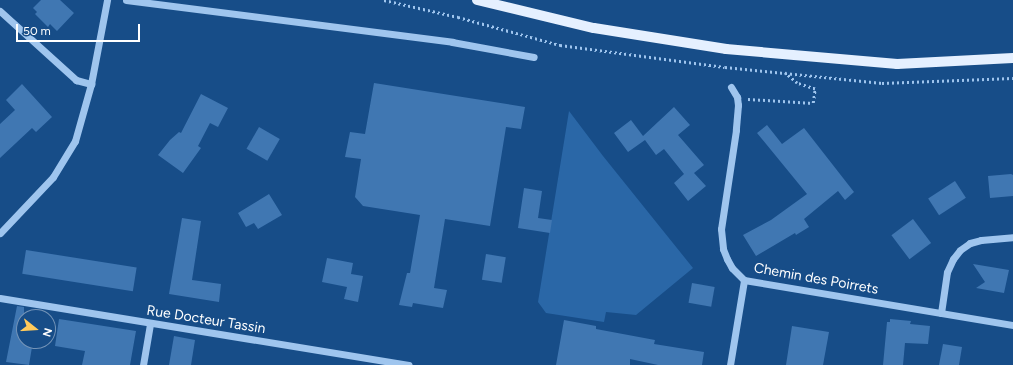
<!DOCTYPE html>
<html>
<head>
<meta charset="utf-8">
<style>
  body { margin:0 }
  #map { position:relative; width:1013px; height:365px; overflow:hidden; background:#174d88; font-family:Figtree,sans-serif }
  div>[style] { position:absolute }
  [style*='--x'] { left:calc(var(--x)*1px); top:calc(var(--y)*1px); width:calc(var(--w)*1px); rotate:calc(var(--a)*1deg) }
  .green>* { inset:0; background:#2a67a7 }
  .building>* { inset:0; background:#4077b2; transform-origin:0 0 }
  .path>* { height:2.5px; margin-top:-1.25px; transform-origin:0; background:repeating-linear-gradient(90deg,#9fc5ee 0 2px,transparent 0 5px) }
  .minor>* { height:7px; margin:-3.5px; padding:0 3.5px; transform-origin:3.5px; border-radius:3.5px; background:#9fc5ee }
  .major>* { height:10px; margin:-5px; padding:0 5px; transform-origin:5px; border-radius:5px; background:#e5f0ff }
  span { translate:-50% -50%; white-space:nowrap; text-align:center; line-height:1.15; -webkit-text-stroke:3.5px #174d88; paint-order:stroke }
  .street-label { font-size:14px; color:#fff }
  .north { position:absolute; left:16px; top:309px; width:40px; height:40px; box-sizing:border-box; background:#174d88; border:1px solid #7494b8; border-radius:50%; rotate:107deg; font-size:11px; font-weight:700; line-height:16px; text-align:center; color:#fff }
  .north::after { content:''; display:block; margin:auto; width:14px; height:18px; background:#ffca5b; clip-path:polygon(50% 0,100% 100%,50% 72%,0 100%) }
  .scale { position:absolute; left:16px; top:24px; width:124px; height:18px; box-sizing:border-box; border:2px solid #fff; border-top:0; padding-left:5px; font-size:12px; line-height:14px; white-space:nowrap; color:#fff; -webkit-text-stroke:3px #174d88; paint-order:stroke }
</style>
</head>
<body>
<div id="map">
  <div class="green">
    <div style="clip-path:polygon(569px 111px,603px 156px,693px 268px,636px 315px,606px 312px,604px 322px,546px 313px,538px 302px)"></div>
  </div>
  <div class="building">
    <div style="clip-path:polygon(41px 0,60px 0,74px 13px,57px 31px,50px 24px,48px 27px,35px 14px,37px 12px,33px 8px)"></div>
    <div style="clip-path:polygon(374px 83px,525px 107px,521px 129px,506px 127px,490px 226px,445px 219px,434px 288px,447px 290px,443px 308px,413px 303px,412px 307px,399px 305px,407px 273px,410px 273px,420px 215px,363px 206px,355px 197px,361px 159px,345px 157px,350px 132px,365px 134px)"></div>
    <div style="clip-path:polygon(22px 84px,52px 117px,36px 132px,32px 128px,0 158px,0 124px,15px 110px,6px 100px)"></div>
    <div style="clip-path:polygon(201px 94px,228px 108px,218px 127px,210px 123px,198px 146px,201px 148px,183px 173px,158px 155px,170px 140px,179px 132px,181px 133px)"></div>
    <div style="clip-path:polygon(674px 107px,690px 125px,678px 135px,704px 165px,694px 173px,706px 186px,688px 201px,674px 183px,684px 174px,664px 149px,656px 155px,645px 140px,628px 152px,614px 133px,631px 120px,643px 136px)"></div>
    <div style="clip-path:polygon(767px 125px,782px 144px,804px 128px,854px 192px,845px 200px,838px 191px,804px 219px,809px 227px,796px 235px,795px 233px,756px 256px,743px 235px,771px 220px,807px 194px,757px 133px)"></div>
    <div style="left:259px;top:127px;width:24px;height:25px;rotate:30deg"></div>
    <div style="clip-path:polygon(1011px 174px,1013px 175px,1013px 196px,990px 198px,988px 176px)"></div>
    <div style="left:955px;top:181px;width:20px;height:32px;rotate:57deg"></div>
    <div style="clip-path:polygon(524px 188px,542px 191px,538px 218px,552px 220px,550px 233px,518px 228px)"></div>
    <div style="clip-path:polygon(269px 194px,282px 215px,258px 229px,254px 223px,246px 227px,238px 213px)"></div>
    <div style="clip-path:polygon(182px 218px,201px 221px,192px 280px,221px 284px,219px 302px,169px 294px)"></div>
    <div style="left:913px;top:219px;width:30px;height:27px;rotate:53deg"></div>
    <div style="left:26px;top:250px;width:112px;height:24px;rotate:9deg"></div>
    <div style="left:486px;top:254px;width:20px;height:26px;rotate:9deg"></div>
    <div style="clip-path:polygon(327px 258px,353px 263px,351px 274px,363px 276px,358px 302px,344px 299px,347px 287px,322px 282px)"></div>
    <div style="clip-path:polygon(973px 264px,1009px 270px,1004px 293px,976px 288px,985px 282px)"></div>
    <div style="left:692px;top:283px;width:23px;height:20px;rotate:10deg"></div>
    <div style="clip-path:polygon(17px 306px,24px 307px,24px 341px,33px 341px,29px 365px,6px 362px)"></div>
    <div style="clip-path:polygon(59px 319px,136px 331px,130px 365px,82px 365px,85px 351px,55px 346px)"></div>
    <div style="clip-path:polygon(890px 319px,911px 321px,910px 324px,930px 326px,928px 344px,905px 343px,903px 365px,883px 365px,887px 322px,890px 322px)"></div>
    <div style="clip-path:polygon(564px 320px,596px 326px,596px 329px,655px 340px,654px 344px,704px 352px,702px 365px,658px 365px,630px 359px,630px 365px,556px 365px)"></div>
    <div style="clip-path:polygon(792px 326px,829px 332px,823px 365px,786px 365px)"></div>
    <div style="clip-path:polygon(174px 336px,195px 340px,191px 365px,169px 365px)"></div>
    <div style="clip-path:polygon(943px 344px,962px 347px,959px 365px,939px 365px)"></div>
  </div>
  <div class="path">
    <div style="--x:384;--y:0;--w:76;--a:12.9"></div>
    <div style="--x:458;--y:17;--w:106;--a:15.4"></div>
    <div style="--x:560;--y:45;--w:166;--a:7.6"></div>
    <div style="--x:725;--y:67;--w:158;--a:5.8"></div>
    <div style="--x:882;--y:83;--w:131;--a:-2.2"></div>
    <div style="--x:748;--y:99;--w:65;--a:3.5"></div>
    <div style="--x:813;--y:103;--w:14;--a:-82"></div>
    <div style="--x:815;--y:89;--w:19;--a:-162"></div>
    <div style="--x:797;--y:83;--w:16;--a:-140"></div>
  </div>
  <div class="minor">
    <div style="--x:126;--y:0;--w:329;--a:7.3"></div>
    <div style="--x:452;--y:42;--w:83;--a:10.4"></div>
    <div style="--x:0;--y:11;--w:103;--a:42.2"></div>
    <div style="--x:76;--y:80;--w:16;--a:15"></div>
    <div style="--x:731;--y:87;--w:12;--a:59"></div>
    <div style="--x:737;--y:97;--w:8;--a:83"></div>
    <div style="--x:738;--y:105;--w:25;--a:95"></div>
    <div style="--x:736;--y:130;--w:100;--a:98.6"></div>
    <div style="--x:721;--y:229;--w:20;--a:84"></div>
    <div style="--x:723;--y:249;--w:11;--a:68"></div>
    <div style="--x:727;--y:259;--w:10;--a:61"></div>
    <div style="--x:732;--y:268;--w:17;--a:45"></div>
    <div style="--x:744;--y:280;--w:273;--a:9.5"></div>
    <div style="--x:0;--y:233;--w:77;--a:-46.6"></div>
    <div style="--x:53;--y:177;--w:42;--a:-58.6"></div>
    <div style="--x:75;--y:141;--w:59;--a:-74.3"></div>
    <div style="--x:91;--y:84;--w:86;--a:-79.2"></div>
    <div style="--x:0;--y:298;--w:414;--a:9.3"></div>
    <div style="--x:941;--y:313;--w:41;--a:-81.7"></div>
    <div style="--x:947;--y:272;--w:14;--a:-65"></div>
    <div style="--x:953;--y:259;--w:11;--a:-52"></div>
    <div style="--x:960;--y:250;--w:12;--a:-35"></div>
    <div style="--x:970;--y:243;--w:11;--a:-15"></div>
    <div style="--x:981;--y:240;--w:32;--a:-5"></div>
    <div style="--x:143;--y:365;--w:42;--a:-80.3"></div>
    <div style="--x:730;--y:365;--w:86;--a:-80.6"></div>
  </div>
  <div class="major">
    <div style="--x:477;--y:0;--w:120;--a:13.5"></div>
    <div style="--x:594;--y:28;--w:134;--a:9"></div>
    <div style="--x:726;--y:49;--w:172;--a:5"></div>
    <div style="--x:897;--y:64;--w:116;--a:-3"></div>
  </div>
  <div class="street-label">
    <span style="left:816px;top:279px;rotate:10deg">Chemin des Poirrets</span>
    <span style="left:206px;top:320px;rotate:9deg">Rue Docteur Tassin</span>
  </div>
  <div class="north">N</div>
  <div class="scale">50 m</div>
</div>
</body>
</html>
